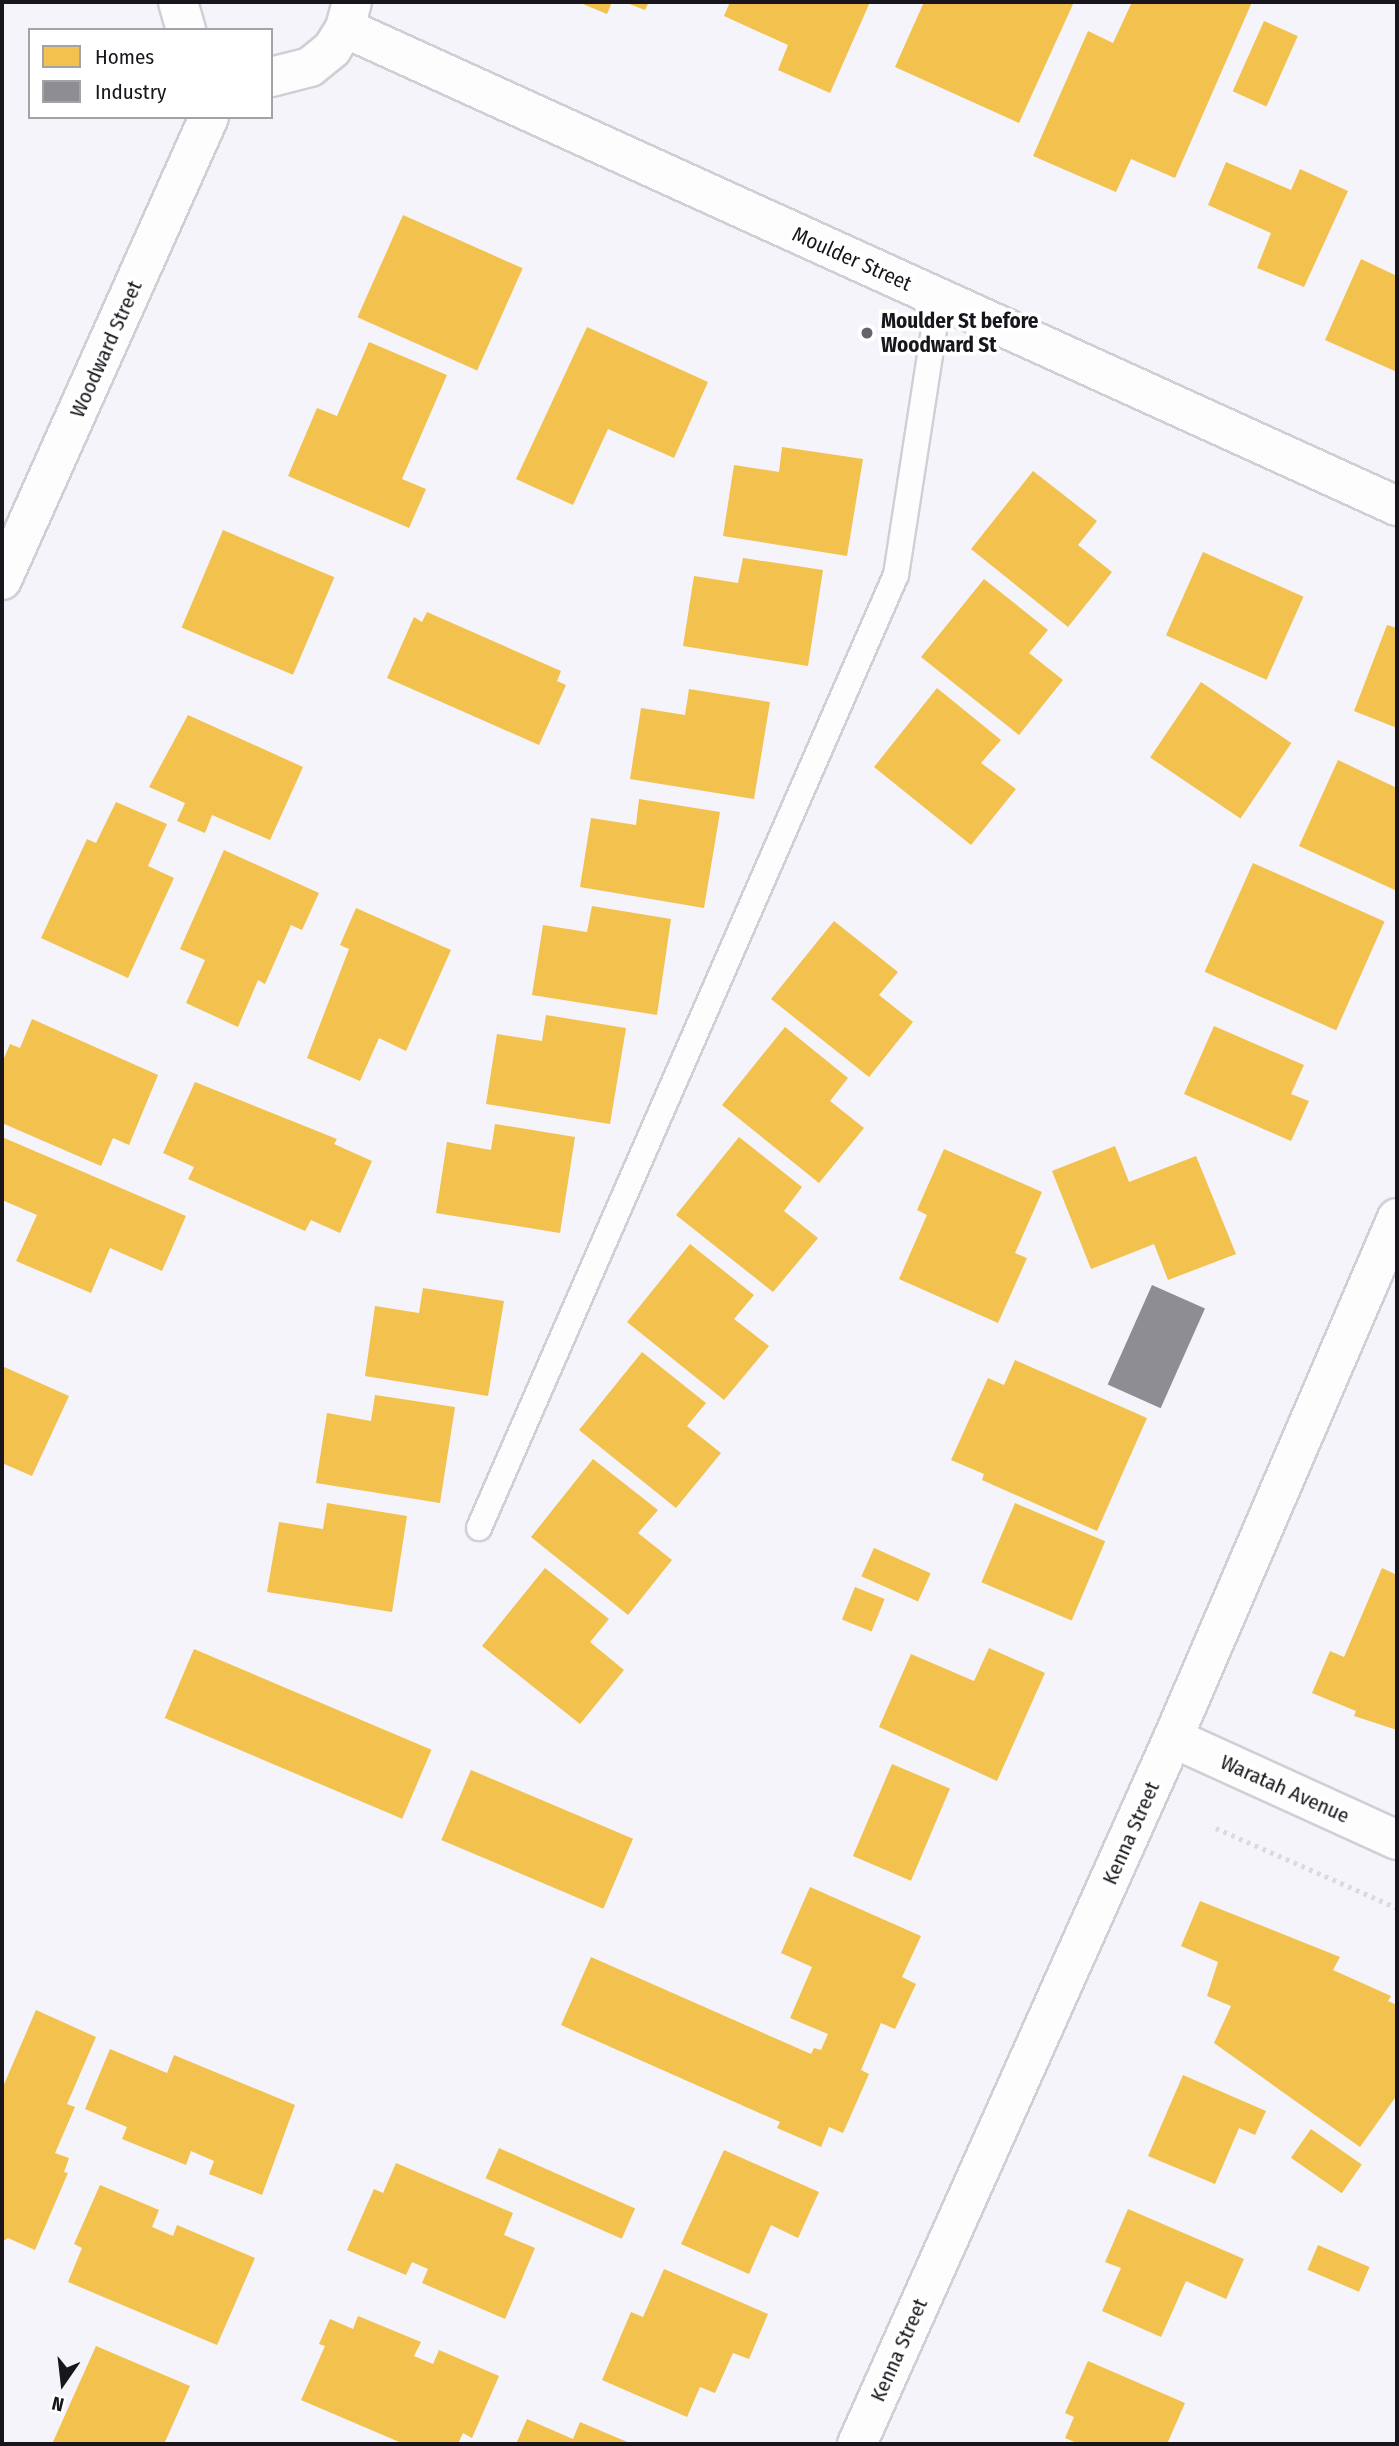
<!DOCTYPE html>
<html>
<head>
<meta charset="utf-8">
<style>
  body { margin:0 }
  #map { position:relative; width:1399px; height:2446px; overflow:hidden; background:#f5f4fb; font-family:"Fira Sans Condensed",sans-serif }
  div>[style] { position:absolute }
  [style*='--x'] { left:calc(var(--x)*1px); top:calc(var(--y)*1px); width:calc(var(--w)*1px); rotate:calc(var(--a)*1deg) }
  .homes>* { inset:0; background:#f2c14e; transform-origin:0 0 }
  .industry>* { inset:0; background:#8d8d92; transform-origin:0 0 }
  .path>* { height:4.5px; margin-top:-2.25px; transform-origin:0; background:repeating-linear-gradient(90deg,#dbdadc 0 3.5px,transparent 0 8.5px) }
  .roads { filter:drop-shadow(2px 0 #d0cfd5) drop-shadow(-2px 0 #d0cfd5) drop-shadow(0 2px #d0cfd5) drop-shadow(0 -2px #d0cfd5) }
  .service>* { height:24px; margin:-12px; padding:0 12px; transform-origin:12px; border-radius:12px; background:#fefdfe }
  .minor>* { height:38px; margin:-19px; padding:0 19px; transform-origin:19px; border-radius:19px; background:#fefdfe }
  .tertiary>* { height:38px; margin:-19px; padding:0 19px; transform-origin:19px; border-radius:19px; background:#fefdfe }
  .dots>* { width:19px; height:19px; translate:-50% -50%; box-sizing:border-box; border:4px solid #fff; border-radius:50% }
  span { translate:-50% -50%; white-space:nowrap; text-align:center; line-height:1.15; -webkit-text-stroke:7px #fff; paint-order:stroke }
  .street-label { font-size:21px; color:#18161c }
  .poi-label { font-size:21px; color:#18161c; font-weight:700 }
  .left { translate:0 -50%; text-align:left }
  .frame { position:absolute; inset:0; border:4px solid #18161c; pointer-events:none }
  .legend { position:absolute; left:28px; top:28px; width:245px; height:91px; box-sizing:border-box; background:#fff; border:2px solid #a3a2a4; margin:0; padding:9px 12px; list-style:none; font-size:21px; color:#18161c }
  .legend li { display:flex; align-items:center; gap:14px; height:35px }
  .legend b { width:35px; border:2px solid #a3a2a4 }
  .north { position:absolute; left:28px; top:2348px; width:70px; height:70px; -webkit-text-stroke:5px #fff; paint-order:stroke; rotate:194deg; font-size:19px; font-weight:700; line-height:28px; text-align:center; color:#18161c }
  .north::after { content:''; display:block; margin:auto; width:24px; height:32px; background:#18161c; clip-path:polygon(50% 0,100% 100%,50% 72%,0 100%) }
</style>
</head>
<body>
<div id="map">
  <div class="homes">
    <div style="clip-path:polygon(578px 2px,612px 2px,607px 14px)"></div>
    <div style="clip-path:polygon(624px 2px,649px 2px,645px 10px)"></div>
    <div style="clip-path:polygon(730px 2px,870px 2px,830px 93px,778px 70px,788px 45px,724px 16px)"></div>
    <div style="clip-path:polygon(924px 2px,1073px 4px,1019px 123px,895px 67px)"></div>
    <div style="clip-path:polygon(1132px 2px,1252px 2px,1175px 178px,1131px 159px,1116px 192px,1033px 156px,1088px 31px,1113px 43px)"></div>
    <div style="left:1264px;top:21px;width:37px;height:77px;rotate:24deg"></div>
    <div style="clip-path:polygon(1226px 162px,1291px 190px,1300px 169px,1348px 191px,1304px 287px,1257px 268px,1271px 233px,1208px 205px)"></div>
    <div style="left:403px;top:215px;width:131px;height:112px;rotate:24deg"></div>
    <div style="clip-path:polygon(1361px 259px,1397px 276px,1397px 372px,1325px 340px)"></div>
    <div style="clip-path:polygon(587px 327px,708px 382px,674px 458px,608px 429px,573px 505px,516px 479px)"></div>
    <div style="clip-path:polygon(369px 342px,447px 375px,402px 479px,426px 489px,409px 528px,288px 476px,317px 408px,337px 416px)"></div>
    <div style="clip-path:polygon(782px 447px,863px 459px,847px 556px,723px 536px,734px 465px,779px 472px)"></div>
    <div style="clip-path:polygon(1033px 471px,1097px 521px,1078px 545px,1112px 572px,1068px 627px,971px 549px)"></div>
    <div style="left:223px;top:530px;width:121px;height:106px;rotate:23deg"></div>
    <div style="left:1203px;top:552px;width:110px;height:91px;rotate:24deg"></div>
    <div style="clip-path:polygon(743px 558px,823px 570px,808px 666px,683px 646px,694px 576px,738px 583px)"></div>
    <div style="clip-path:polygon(984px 579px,1048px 630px,1029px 653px,1063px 680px,1019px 735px,921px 657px)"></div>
    <div style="clip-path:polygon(427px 612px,561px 671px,557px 681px,566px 685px,539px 745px,387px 678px,414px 617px,422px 622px)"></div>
    <div style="clip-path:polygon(1387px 625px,1397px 628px,1397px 728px,1354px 711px)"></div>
    <div style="left:1201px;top:682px;width:109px;height:91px;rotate:34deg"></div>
    <div style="clip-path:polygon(937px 688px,1001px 740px,981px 763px,1016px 789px,971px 845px,874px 767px)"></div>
    <div style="clip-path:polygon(689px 689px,770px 702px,754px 799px,630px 779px,641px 708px,685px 715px)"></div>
    <div style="clip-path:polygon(188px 715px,303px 767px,270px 840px,212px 815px,205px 833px,177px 821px,185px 803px,149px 787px)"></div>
    <div style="clip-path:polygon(1338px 760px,1397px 788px,1397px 891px,1299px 846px)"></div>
    <div style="clip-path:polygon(639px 799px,720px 812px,704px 908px,580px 887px,591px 818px,636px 825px)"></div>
    <div style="clip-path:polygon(116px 802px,167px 824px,148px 866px,174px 878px,128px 978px,41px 938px,87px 839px,96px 843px)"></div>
    <div style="clip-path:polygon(224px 850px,319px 893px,302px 930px,291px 925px,265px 984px,258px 980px,238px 1027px,186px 1003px,205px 960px,180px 949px)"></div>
    <div style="left:1253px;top:863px;width:144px;height:119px;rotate:24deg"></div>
    <div style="clip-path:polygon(592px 906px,671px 919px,657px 1015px,532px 995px,543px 925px,587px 932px)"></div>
    <div style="clip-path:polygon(356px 908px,451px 950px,406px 1051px,379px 1038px,360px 1081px,307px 1058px,349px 949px,340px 945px)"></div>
    <div style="clip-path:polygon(834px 921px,898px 972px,879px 995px,913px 1022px,869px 1077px,771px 999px)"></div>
    <div style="clip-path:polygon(546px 1015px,626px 1028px,610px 1124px,486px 1104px,497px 1034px,542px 1041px)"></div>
    <div style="clip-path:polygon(32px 1019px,158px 1075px,129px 1145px,113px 1138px,101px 1166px,2px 1123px,2px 1063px,10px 1044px,20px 1048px)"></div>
    <div style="clip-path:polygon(1214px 1026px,1304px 1065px,1291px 1094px,1309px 1101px,1291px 1141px,1184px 1094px)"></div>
    <div style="clip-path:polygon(785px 1027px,848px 1078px,830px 1101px,864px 1128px,819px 1183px,722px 1105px)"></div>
    <div style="clip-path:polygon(195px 1082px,337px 1139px,334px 1144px,372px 1161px,340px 1233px,311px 1220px,305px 1231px,188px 1179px,194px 1167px,163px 1153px)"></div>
    <div style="clip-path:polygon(495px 1124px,575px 1137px,560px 1233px,436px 1213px,447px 1142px,491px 1150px)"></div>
    <div style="clip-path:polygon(2px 1137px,186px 1216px,162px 1271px,110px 1248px,91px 1293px,16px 1261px,37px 1215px,2px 1200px)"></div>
    <div style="clip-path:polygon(739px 1137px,802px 1187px,784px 1211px,818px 1238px,773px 1292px,676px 1215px)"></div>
    <div style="clip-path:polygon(1115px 1146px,1129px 1182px,1196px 1156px,1236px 1254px,1168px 1280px,1154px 1244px,1091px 1269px,1052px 1171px)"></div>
    <div style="clip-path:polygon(944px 1149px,1042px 1192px,1015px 1253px,1027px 1258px,998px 1323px,899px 1279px,927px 1215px,917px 1210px)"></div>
    <div style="clip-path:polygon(690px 1244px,754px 1295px,734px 1319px,769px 1346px,724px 1400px,627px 1322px)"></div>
    <div style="clip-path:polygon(423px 1288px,504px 1301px,488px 1396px,365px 1376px,375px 1306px,419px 1313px)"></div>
    <div style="clip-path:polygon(642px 1352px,706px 1403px,687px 1426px,721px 1453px,676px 1508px,579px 1430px)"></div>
    <div style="clip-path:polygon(1015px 1360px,1147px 1418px,1097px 1531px,982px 1480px,984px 1474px,951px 1460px,988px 1378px,1004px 1385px)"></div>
    <div style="clip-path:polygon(2px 1366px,69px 1396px,32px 1476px,2px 1463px)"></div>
    <div style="clip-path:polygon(375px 1395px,455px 1407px,440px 1503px,316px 1483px,327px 1413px,371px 1421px)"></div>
    <div style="clip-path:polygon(593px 1459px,658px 1510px,638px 1533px,672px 1560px,628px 1615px,531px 1537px)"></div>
    <div style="clip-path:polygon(327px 1503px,407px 1516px,392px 1612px,267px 1592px,279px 1522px,323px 1529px)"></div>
    <div style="left:1015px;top:1503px;width:98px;height:86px;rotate:23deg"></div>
    <div style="left:874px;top:1548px;width:62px;height:31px;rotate:24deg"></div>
    <div style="clip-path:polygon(545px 1568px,609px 1619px,590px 1642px,624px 1670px,580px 1724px,482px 1646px)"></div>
    <div style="clip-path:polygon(1382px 1568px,1397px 1575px,1397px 1730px,1354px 1716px,1356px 1711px,1312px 1693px,1330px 1651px,1344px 1657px)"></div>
    <div style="left:855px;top:1587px;width:32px;height:35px;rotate:22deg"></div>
    <div style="clip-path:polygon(989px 1648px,1045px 1673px,997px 1781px,879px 1727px,911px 1654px,974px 1681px)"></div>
    <div style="left:194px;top:1649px;width:258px;height:75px;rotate:23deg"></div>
    <div style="left:892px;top:1764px;width:63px;height:100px;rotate:23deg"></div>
    <div style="left:471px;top:1770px;width:176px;height:76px;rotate:23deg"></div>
    <div style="clip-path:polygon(810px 1887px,921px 1936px,902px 1977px,916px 1984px,895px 2029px,881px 2023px,861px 2070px,869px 2074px,843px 2133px,829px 2127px,821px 2147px,777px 2128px,780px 2122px,561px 2025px,591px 1957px,811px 2054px,814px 2048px,821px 2050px,828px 2034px,790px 2018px,812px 1967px,781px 1953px)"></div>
    <div style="clip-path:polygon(1200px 1901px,1340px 1957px,1333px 1970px,1391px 1996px,1388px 2001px,1397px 2005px,1397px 2095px,1360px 2147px,1214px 2043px,1231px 2006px,1207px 1996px,1218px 1962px,1181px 1946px)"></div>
    <div style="clip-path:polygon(36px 2010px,96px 2037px,67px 2104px,75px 2107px,55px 2153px,69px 2158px,64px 2172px,68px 2173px,35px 2250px,8px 2238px,2px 2242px,2px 2089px)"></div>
    <div style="clip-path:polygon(110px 2049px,167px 2073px,174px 2055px,295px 2105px,262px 2195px,209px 2174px,214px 2161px,191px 2151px,186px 2165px,122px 2139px,127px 2127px,85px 2109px)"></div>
    <div style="clip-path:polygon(1183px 2075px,1266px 2111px,1255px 2135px,1239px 2128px,1215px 2184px,1148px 2156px)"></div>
    <div style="left:1311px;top:2129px;width:62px;height:35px;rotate:35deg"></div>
    <div style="left:499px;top:2148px;width:149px;height:33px;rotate:24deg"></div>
    <div style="clip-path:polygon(724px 2150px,819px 2192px,798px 2238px,771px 2225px,749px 2274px,681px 2244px)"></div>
    <div style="clip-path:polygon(396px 2163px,513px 2213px,504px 2235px,535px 2248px,505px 2319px,422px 2283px,428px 2269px,412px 2262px,406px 2275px,347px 2250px,374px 2189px,383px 2193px)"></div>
    <div style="clip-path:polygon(100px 2185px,159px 2210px,152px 2227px,173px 2236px,177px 2225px,255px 2258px,217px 2345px,68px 2282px,82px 2248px,74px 2244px)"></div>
    <div style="clip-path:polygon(1128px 2209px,1244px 2259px,1226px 2299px,1186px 2281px,1161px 2337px,1102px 2311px,1121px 2268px,1105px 2262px)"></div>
    <div style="left:1318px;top:2245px;width:56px;height:27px;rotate:23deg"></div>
    <div style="clip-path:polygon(664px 2269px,768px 2314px,749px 2359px,733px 2353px,715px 2393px,700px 2387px,687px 2417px,602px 2380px,631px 2312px,643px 2317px)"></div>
    <div style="clip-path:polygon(358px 2316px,421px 2342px,414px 2356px,433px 2364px,439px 2350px,499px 2376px,472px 2438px,463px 2433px,458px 2444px,404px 2444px,301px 2400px,325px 2346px,319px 2344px,330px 2319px,353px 2329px)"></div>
    <div style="clip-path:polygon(96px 2346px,190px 2386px,164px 2444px,52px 2444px)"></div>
    <div style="clip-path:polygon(1088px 2361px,1185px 2403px,1167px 2444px,1079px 2444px,1065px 2438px,1074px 2417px,1065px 2413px)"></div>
    <div style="clip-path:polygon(527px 2419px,573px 2439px,580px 2422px,632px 2444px,516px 2444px)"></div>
  </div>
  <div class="industry">
    <div style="left:1152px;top:1285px;width:58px;height:109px;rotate:24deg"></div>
  </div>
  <div class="path">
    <div style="--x:1216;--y:1828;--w:198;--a:23.8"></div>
  </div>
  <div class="roads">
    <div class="service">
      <div style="--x:479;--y:1528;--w:1040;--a:-66.37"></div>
      <div style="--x:896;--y:575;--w:280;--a:-81.2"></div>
    </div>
    <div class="minor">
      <div style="--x:345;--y:28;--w:1156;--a:24.44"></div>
      <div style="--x:1173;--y:1738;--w:246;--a:24.5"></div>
      <div style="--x:857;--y:2444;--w:773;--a:-65.89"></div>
      <div style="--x:1173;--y:1738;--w:566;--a:-66.7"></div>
    </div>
    <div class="tertiary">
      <div style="--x:178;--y:2;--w:29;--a:74"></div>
      <div style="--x:271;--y:77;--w:40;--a:-14.4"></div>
      <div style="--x:310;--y:67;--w:28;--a:-39"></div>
      <div style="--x:332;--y:49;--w:25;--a:-58"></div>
      <div style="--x:345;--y:28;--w:27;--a:-75"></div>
      <div style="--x:2;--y:580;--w:507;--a:-65.91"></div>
    </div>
  </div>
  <div class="dots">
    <div style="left:867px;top:333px;background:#65646a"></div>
  </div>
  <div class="street-label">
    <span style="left:852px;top:259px;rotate:24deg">Moulder Street</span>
    <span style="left:106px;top:349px;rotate:-66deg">Woodward Street</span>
    <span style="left:1285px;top:1789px;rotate:24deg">Waratah Avenue</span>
    <span style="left:1131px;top:1833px;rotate:-66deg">Kenna Street</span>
    <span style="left:899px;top:2350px;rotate:-66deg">Kenna Street</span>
  </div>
  <div class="poi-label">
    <span class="left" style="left:881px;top:333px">Moulder St before<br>Woodward St</span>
  </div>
  <div class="frame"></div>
  <ul class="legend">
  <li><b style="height:19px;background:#f2c14e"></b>Homes</li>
  <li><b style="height:19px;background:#8d8d92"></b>Industry</li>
  </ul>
  <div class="north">N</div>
</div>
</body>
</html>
